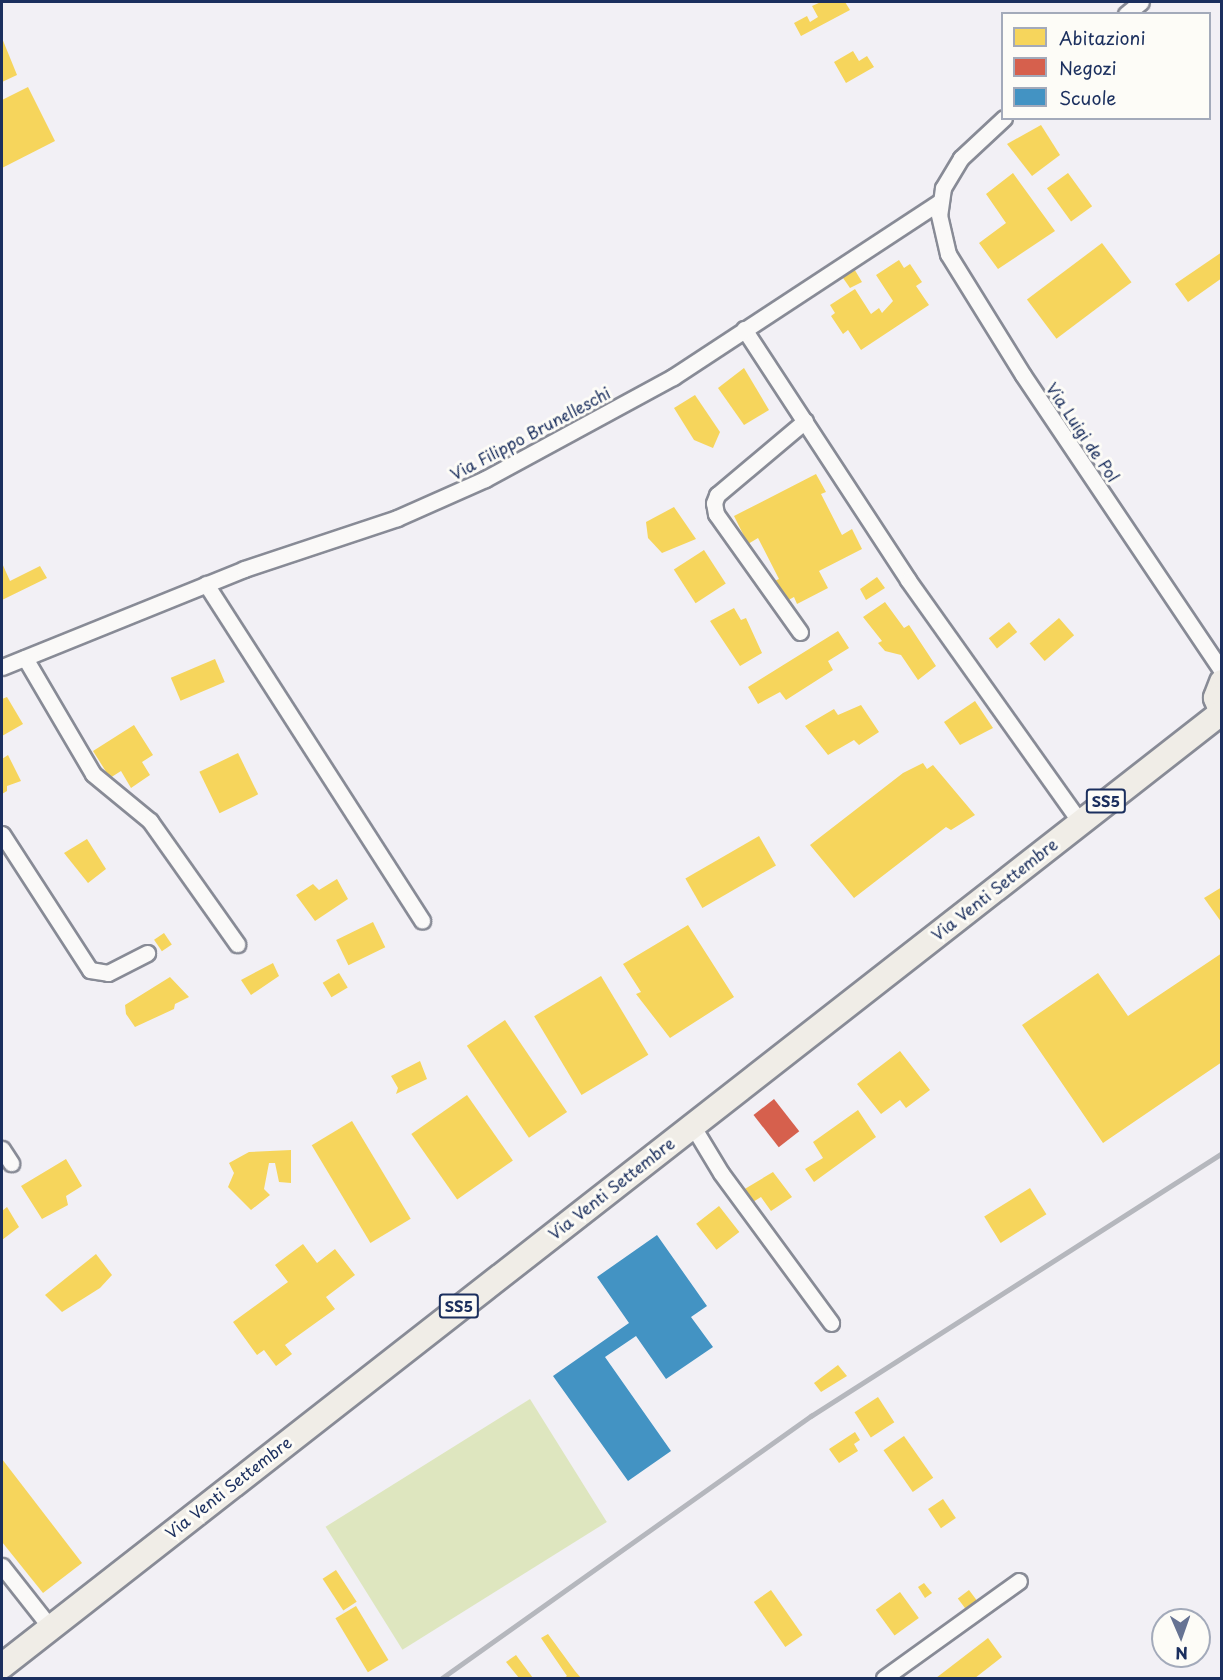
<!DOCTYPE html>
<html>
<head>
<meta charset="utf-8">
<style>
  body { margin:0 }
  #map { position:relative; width:1223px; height:1680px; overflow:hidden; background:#f2f0f5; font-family:"Playpen Sans",sans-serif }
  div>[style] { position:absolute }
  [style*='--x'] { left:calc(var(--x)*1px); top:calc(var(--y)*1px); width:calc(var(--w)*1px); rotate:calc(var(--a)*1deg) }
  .green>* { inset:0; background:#dee6bf; transform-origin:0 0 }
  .homes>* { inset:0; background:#f6d55c; transform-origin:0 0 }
  .shops>* { inset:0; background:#d6604d; transform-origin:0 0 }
  .schools>* { inset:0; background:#4393c3 }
  .roads { filter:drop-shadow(2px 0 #888b96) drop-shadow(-2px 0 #888b96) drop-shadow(0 2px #888b96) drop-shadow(0 -2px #888b96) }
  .street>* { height:15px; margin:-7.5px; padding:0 7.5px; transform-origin:7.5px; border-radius:7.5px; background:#faf9f8 }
  .primary>* { height:24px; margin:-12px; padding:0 12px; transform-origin:12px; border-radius:12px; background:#f0ede7 }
  .rail>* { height:4.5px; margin:-2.25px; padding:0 2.25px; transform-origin:2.25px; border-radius:2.25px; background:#b5b7bd }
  span { translate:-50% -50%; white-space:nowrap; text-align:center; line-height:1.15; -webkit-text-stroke:6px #fdfcf7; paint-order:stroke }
  .shield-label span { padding:2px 4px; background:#fdfcf7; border:2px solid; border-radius:4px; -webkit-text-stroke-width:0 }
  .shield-label { font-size:15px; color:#1b2f5e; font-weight:700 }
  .street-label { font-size:16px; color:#1b2f5e }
  .frame { position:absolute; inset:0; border:3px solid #1b2f5e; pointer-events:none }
  .legend { position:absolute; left:1001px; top:12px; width:210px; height:108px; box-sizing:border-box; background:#fdfcf7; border:2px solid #a3aaba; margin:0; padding:8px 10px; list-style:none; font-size:18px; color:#1b2f5e }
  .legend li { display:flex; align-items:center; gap:12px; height:30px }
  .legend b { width:30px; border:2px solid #a3aaba }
  .north { position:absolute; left:1151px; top:1608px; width:60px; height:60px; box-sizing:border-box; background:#fdfcf7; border:2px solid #a3aaba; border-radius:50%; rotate:178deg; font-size:16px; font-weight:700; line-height:24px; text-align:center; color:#1b2f5e }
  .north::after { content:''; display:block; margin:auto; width:21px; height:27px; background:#667393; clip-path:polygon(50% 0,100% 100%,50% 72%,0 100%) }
</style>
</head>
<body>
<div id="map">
  <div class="green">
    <div style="left:530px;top:1399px;width:145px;height:241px;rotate:58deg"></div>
  </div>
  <div class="homes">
    <div style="clip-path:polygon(821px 2px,845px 2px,850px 10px,801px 36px,794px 23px,807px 16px,810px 22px,818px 17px,812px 6px)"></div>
    <div style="clip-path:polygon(2px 38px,17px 75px,2px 82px)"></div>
    <div style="clip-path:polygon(853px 51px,859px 61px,867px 56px,874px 67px,846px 83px,834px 62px)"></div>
    <div style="clip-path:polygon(28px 87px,55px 141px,2px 168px,2px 100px)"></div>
    <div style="clip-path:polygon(1041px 125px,1060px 155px,1032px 176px,1007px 144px)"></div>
    <div style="clip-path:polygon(1013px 173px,1055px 231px,998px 269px,979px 243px,1006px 223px,986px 194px)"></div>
    <div style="left:1068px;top:173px;width:41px;height:26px;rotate:54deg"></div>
    <div style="left:1102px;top:243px;width:49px;height:94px;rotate:53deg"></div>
    <div style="clip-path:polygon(1222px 252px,1222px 278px,1188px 302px,1175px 284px)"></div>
    <div style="clip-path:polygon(899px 260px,904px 268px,910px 264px,922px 282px,916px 286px,929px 305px,861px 350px,848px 330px,843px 334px,831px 316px,835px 313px,830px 305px,855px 289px,871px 314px,879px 308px,882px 313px,893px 301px,876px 275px)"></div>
    <div style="clip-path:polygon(853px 267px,862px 282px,850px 288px,841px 275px)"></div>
    <div style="clip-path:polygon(744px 368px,769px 410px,744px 425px,718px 388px)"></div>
    <div style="clip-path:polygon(695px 395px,720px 432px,713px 448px,694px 440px,674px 408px)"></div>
    <div style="clip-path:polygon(816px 474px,826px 492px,821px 494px,842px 535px,852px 529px,862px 549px,819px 571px,828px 588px,797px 604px,794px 597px,783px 603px,772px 582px,779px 579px,758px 538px,748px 544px,734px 516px)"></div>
    <div style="clip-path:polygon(674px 507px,696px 539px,662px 553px,648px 538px,646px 522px)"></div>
    <div style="left:704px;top:550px;width:40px;height:36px;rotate:57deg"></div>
    <div style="clip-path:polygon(2px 563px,10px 581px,40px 566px,47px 578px,2px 600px)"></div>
    <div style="clip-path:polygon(877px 577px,885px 588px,866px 600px,860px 589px)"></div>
    <div style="clip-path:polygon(885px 602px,904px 628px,909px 625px,936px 666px,918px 680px,901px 655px,885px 651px,878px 643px,882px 641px,863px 617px)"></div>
    <div style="clip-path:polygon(734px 608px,741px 620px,746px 618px,762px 653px,740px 666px,710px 621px)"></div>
    <div style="left:1059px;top:618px;width:23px;height:39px;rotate:49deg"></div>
    <div style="left:1009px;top:622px;width:13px;height:26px;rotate:51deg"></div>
    <div style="clip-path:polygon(838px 631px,849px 648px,828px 661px,833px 670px,786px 700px,780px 692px,758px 704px,748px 687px)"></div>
    <div style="left:215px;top:659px;width:25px;height:48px;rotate:67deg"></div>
    <div style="clip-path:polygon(7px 697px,23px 724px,2px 736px,2px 699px)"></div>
    <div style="clip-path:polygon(975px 701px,993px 728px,960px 745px,944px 722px)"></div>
    <div style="clip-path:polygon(861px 705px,879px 732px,859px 745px,854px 740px,828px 755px,805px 726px,834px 709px,838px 715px)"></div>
    <div style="clip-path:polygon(134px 725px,153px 755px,142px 762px,150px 775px,131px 788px,121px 771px,110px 778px,93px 751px)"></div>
    <div style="left:238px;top:753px;width:46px;height:43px;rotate:64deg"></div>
    <div style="clip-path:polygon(8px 755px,21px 781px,7px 786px,7px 791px,2px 794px,2px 759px)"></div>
    <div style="clip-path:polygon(923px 763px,927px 769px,933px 765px,975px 815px,951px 830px,946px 827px,854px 898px,810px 845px,903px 773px)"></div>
    <div style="left:759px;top:836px;width:34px;height:85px;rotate:60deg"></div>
    <div style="clip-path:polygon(87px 839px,106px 869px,88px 883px,64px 853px)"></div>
    <div style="clip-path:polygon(337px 879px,348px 899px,315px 921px,296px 895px,313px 884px,319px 890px)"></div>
    <div style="clip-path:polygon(1222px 887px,1222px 923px,1204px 898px)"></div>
    <div style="left:373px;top:922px;width:28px;height:41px;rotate:64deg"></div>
    <div style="clip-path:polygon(688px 925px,734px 997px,670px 1038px,636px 994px,641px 992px,623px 964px)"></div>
    <div style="left:164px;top:933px;width:14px;height:12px;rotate:56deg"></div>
    <div style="clip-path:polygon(1222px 953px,1222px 1062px,1103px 1143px,1022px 1025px,1098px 973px,1128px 1016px)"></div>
    <div style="clip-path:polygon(273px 963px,279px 976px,251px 995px,241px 980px)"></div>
    <div style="left:339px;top:973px;width:17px;height:19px;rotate:59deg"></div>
    <div style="left:601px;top:976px;width:92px;height:78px;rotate:59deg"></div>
    <div style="clip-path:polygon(170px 977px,189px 997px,175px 1004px,174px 1009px,135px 1027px,126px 1014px,125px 1005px)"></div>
    <div style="left:505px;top:1020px;width:111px;height:46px;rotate:56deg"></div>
    <div style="clip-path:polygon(900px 1051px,930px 1090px,906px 1108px,900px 1100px,881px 1114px,857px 1084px)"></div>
    <div style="clip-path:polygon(420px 1061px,427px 1079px,396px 1094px,398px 1088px,391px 1076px)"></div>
    <div style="left:467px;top:1095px;width:80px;height:68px;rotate:55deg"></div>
    <div style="clip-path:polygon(858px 1110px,876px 1137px,814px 1182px,805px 1169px,823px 1158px,813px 1142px)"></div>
    <div style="left:352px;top:1121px;width:114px;height:47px;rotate:59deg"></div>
    <div style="clip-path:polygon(291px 1150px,291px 1183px,279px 1182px,275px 1163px,269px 1163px,264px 1189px,270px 1195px,251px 1210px,228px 1187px,234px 1173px,229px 1163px,249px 1152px)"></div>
    <div style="clip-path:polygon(66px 1159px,82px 1186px,66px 1196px,68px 1205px,42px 1219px,21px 1186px)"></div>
    <div style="clip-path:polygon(773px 1172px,792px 1197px,771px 1211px,761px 1197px,748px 1205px,738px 1193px)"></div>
    <div style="left:1030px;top:1188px;width:31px;height:54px;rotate:58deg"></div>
    <div style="left:719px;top:1206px;width:33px;height:29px;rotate:52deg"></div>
    <div style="clip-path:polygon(7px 1207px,19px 1227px,2px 1240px,2px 1211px)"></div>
    <div style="clip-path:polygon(303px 1244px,317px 1263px,335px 1249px,355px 1275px,326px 1297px,335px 1309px,285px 1345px,292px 1354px,276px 1366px,264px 1350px,257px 1355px,233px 1322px,288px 1282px,275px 1265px)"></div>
    <div style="clip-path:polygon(96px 1254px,112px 1275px,100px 1288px,62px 1312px,45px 1295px)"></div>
    <div style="clip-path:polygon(838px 1365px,847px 1376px,821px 1392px,814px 1383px)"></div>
    <div style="left:878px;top:1397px;width:30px;height:28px;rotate:57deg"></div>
    <div style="clip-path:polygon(855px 1432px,860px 1440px,854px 1444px,858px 1451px,839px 1463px,829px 1449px)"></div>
    <div style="left:904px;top:1436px;width:51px;height:25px;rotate:55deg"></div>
    <div style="clip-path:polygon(2px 1459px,82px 1563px,43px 1593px,2px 1542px)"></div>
    <div style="left:943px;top:1499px;width:23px;height:18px;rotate:56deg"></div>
    <div style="left:336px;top:1570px;width:38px;height:16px;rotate:57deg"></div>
    <div style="clip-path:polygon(924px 1583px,932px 1593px,925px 1598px,918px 1587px)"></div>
    <div style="left:771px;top:1590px;width:55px;height:21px;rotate:55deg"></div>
    <div style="left:969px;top:1590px;width:15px;height:14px;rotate:53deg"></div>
    <div style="left:900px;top:1592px;width:32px;height:30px;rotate:54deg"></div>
    <div style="left:356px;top:1606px;width:63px;height:24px;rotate:59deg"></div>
    <div style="clip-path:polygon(548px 1634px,575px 1671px,581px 1678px,564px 1678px,567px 1676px,541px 1638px)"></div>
    <div style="clip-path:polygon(988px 1638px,1002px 1657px,975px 1678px,936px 1678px)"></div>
    <div style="clip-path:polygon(516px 1655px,533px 1678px,519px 1678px,506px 1662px)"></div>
  </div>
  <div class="shops">
    <div style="left:774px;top:1099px;width:41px;height:26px;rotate:52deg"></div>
  </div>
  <div class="schools">
    <div style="clip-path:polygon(657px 1235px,707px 1306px,691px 1317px,713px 1347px,666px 1379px,636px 1336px,605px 1357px,671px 1451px,628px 1481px,553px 1376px,629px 1323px,597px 1277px)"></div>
  </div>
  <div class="roads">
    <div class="street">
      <div style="--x:1126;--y:14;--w:19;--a:-39"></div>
      <div style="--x:1004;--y:118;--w:59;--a:137.1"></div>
      <div style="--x:961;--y:158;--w:35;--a:121"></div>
      <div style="--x:943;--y:188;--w:27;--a:98"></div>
      <div style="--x:939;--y:215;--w:40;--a:77"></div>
      <div style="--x:948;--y:254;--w:142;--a:58.2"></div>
      <div style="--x:1023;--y:375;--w:357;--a:56.1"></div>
      <div style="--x:744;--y:329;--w:300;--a:56.8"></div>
      <div style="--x:908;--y:580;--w:297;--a:54.6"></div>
      <div style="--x:206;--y:584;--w:400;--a:57.3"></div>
      <div style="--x:800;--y:632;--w:145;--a:-125.4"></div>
      <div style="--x:716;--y:514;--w:11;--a:-100"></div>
      <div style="--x:714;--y:503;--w:9;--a:-69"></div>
      <div style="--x:717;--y:495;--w:115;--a:-40.1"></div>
      <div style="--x:25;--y:658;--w:134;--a:59.6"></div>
      <div style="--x:93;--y:774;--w:74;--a:39.5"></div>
      <div style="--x:150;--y:821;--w:151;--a:54.7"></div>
      <div style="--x:2;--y:667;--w:261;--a:-22"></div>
      <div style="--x:244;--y:569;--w:161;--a:-18.4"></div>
      <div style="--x:397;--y:518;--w:96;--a:-23.9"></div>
      <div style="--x:485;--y:479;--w:214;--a:-28.5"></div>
      <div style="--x:673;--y:377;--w:318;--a:-33.3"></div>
      <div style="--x:2;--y:834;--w:162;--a:57.1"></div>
      <div style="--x:90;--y:970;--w:18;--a:9"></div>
      <div style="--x:108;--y:973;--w:44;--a:-27.1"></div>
      <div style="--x:692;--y:1125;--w:56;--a:58.9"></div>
      <div style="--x:721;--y:1173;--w:186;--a:53.7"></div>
      <div style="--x:2;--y:1149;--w:17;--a:57"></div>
      <div style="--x:2;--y:1566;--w:78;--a:51.8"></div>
      <div style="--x:884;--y:1678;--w:166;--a:-35.7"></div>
    </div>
    <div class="primary">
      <div style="--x:1222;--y:682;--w:17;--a:111"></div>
      <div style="--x:1216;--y:698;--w:16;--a:68"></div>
      <div style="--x:2;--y:1666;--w:1547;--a:-38.02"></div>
    </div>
  </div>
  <div class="rail">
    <div style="--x:442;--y:1678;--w:453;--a:-35.4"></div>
    <div style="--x:811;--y:1416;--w:488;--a:-32.6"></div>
  </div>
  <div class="shield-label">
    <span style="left:1106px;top:801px">SS5</span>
    <span style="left:459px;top:1306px">SS5</span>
  </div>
  <div class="street-label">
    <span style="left:1083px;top:432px;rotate:56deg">Via Luigi de Pol</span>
    <span style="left:530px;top:433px;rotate:-28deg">Via Filippo Brunelleschi</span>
    <span style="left:994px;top:889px;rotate:-38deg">Via Venti Settembre</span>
    <span style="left:611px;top:1188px;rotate:-38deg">Via Venti Settembre</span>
    <span style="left:228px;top:1487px;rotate:-38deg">Via Venti Settembre</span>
  </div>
  <div class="frame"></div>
  <ul class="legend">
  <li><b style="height:16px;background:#f6d55c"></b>Abitazioni</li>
  <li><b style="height:16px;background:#d6604d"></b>Negozi</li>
  <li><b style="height:16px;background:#4393c3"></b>Scuole</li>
  </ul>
  <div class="north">N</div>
</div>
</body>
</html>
